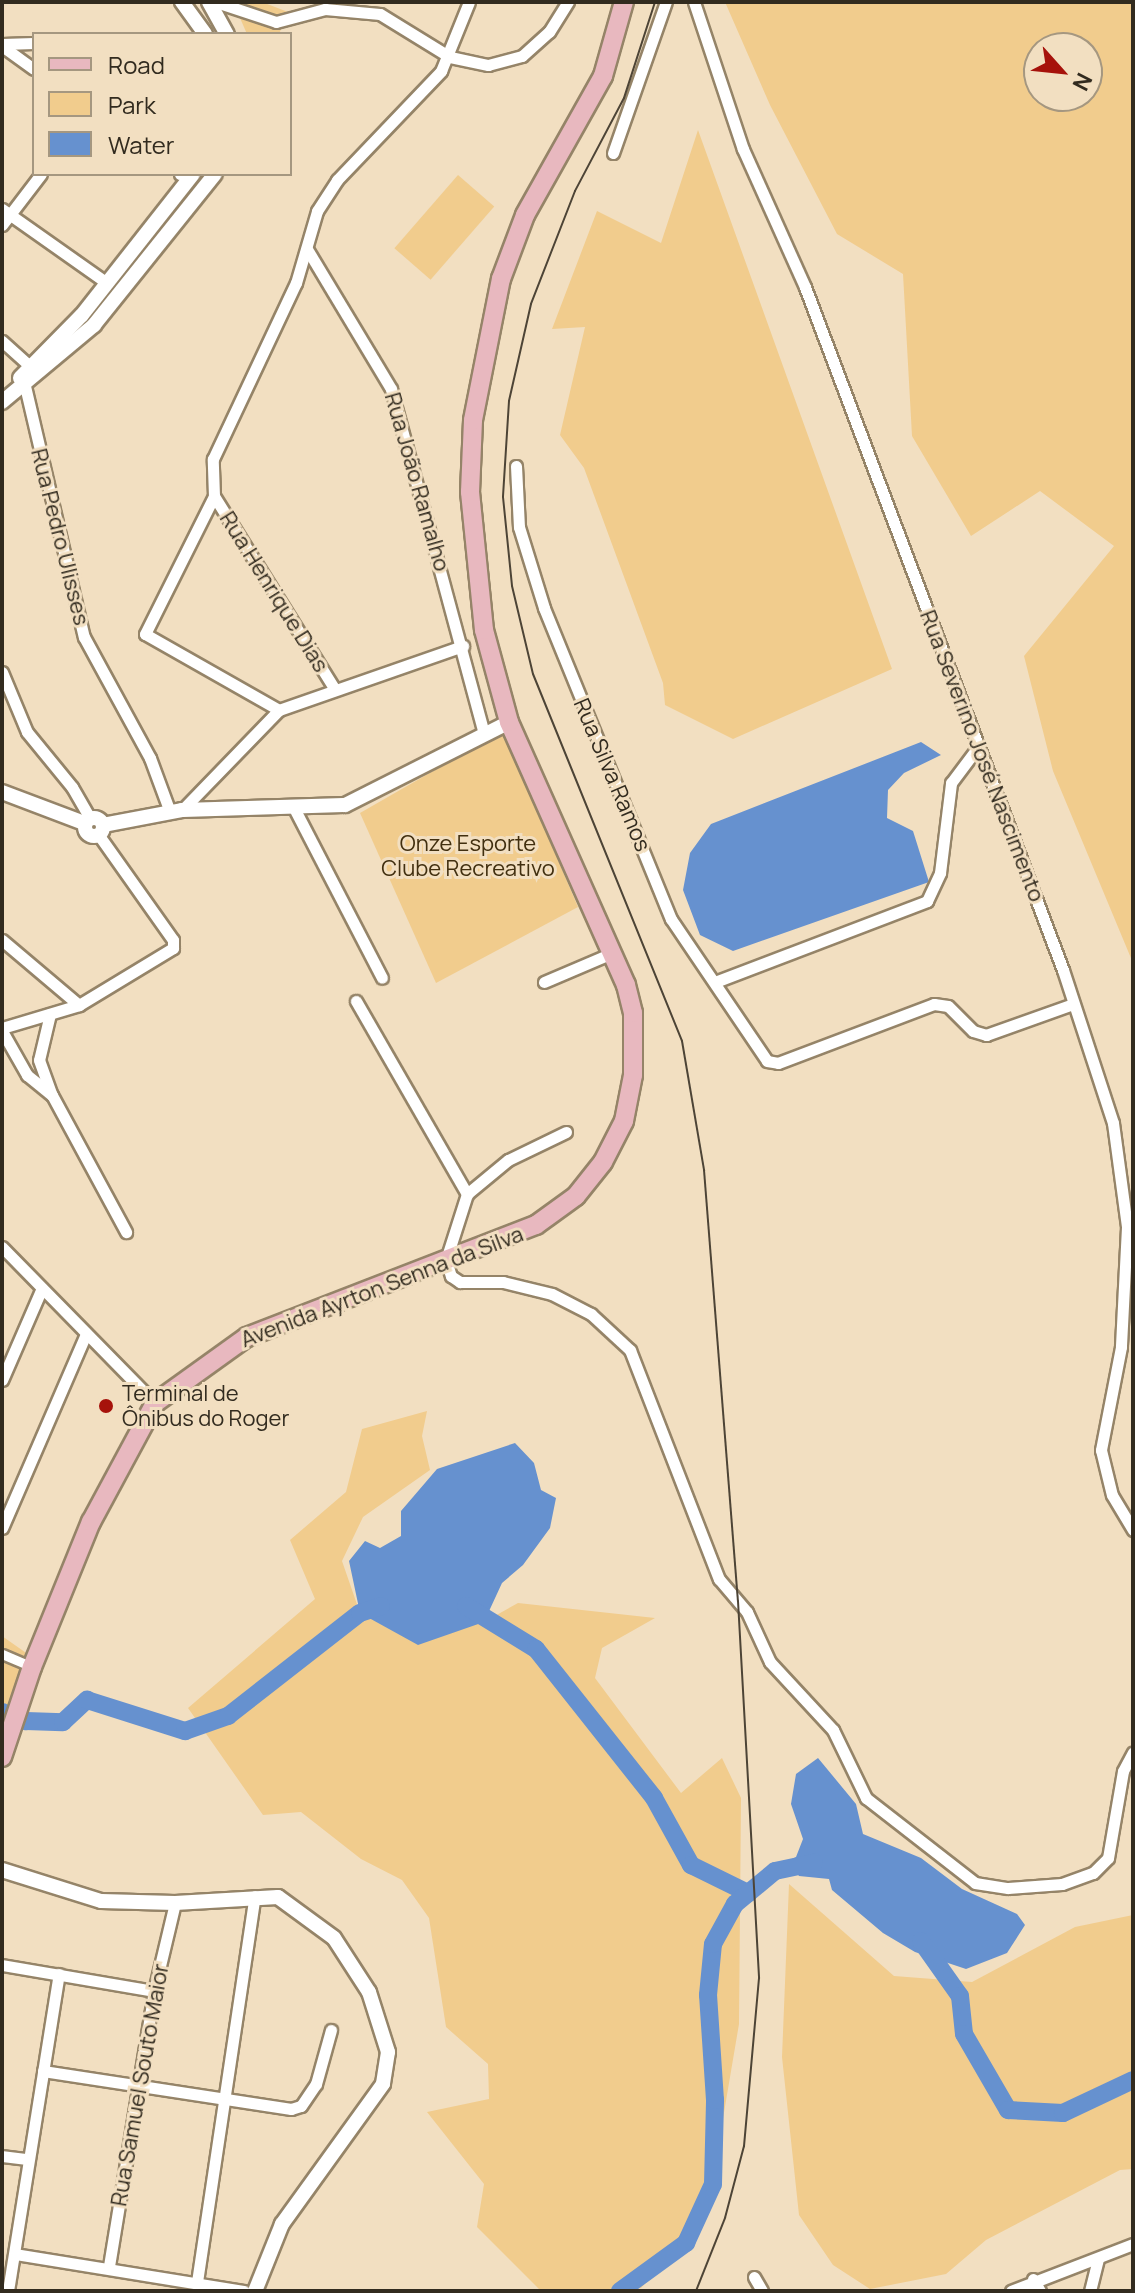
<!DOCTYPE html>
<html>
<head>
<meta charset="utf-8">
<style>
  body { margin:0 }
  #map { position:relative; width:1135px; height:2293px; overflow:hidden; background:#f2dfc1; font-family:Manrope,sans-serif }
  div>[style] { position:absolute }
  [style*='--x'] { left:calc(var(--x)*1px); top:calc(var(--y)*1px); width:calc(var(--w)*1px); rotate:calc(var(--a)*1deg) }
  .green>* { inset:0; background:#f1cc8d; transform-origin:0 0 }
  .water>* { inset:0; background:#6691cf }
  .river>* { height:18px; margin:-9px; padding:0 9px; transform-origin:9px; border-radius:9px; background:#6691cf }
  .roads { filter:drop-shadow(2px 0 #958468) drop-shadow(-2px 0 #958468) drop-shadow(0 2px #958468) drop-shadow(0 -2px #958468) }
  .pedestrian>* { height:9px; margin:-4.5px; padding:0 4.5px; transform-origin:4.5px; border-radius:4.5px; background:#fff }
  .minor>* { height:11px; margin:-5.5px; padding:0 5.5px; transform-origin:5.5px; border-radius:5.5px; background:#fff }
  .tertiary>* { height:14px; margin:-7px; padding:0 7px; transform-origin:7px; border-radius:7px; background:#fff }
  .tertiary>.ring { margin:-7px; padding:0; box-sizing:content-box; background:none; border:14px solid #fff; border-radius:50% }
  .primary>* { height:18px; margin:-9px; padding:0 9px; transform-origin:9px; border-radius:9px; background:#e8b8bf }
  .tram>* { height:2px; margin:-1px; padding:0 1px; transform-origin:1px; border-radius:1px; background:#4d4436 }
  .dots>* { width:22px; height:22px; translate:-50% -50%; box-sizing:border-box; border:4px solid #f2dfc1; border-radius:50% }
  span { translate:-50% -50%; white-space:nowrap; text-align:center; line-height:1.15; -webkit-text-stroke:6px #f2dfc1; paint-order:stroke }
  .street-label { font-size:22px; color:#322b1f }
  .park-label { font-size:22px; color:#412f0f }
  .poi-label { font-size:22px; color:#322b1f }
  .left { translate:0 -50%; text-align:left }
  .frame { position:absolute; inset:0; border:4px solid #322b1f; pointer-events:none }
  .legend { position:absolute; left:32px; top:32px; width:260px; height:144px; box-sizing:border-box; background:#f2dfc1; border:2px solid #a59780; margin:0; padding:10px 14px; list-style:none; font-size:24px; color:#322b1f }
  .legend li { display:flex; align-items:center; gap:16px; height:40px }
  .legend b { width:40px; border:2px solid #a59780 }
  .north { position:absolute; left:1023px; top:32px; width:80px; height:80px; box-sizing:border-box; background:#f2dfc1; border:2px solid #a59780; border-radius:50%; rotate:117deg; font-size:22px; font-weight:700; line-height:32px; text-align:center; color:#322b1f }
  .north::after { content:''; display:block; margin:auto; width:28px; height:36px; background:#a6120b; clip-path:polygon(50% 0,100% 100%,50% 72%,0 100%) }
</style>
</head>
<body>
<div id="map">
  <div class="green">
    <div style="clip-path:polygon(233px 2px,262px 2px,288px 12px,279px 34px,247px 34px)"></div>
    <div style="clip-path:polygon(evenodd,725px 2px,1133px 2px,1133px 963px,1053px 771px,1024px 656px,1114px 546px,1040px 491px,971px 536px,912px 436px,903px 274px,837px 234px,770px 105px,725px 2px,1087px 48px,1087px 96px,1039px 96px,1039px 48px,1087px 48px)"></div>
    <div style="clip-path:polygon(698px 130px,892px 669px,733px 739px,665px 705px,663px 683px,584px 468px,560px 435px,585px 327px,552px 329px,597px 211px,661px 243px)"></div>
    <div style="left:458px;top:175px;width:48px;height:97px;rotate:41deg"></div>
    <div style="clip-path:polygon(503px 731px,578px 907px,436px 983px,360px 813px)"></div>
    <div style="clip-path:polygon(427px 1411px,422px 1436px,430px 1470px,363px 1517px,342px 1561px,360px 1613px,484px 1622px,518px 1603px,655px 1618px,602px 1648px,595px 1678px,681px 1793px,722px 1758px,741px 1798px,739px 2024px,707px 2213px,641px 2288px,541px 2291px,477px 2227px,484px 2184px,427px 2112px,489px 2099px,488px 2064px,446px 2027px,429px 1918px,402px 1880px,361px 1859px,301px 1812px,263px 1815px,188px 1708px,315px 1599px,290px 1540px,346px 1492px,362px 1429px)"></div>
    <div style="clip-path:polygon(2px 1636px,39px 1662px,2px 1750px)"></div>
    <div style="clip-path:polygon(789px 1884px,894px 1976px,972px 1982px,1075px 1927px,1133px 1915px,1133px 2169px,1120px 2170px,986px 2240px,946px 2274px,870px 2289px,833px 2265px,799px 2215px,782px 2057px)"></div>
  </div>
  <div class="water">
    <div style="clip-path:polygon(921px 742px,941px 755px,904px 773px,888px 790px,887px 818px,913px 831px,929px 882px,733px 951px,700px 935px,683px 890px,690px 853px,711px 824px)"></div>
    <div style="clip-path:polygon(515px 1443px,534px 1463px,541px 1490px,556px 1498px,550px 1528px,523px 1565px,502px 1583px,484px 1622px,418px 1645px,360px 1613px,349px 1561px,365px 1541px,380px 1548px,401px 1536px,401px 1511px,437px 1469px)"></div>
    <div style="clip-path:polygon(818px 1758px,856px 1804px,863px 1834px,921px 1858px,962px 1889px,1017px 1914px,1025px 1925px,1007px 1953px,966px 1969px,915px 1952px,883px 1933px,832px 1890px,829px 1879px,799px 1876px,788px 1861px,796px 1857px,803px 1839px,791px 1804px,796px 1774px)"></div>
  </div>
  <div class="river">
    <div style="--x:466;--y:1606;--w:82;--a:31.6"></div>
    <div style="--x:536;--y:1649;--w:190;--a:51.6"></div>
    <div style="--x:654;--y:1798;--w:77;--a:61.1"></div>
    <div style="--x:691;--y:1865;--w:64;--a:26.2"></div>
    <div style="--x:2;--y:1712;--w:26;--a:21"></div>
    <div style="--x:26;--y:1721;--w:37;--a:2"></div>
    <div style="--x:63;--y:1722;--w:33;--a:-43"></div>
    <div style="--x:87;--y:1700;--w:103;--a:17.6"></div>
    <div style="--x:185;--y:1731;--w:46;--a:-19.2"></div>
    <div style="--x:228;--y:1716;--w:167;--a:-38"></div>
    <div style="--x:360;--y:1613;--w:22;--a:-18"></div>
    <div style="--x:921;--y:1941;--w:67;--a:54.7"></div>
    <div style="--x:960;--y:1996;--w:38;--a:84"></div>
    <div style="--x:964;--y:2034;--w:88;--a:59.9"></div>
    <div style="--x:1008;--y:2110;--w:55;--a:3.1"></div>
    <div style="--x:1063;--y:2113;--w:77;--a:-25.2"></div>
    <div style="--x:620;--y:2291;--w:82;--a:-36"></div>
    <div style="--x:686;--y:2243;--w:65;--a:-65.4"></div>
    <div style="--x:713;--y:2184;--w:84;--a:-88.6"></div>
    <div style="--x:715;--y:2100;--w:105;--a:-93.8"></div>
    <div style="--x:708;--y:1995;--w:51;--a:-84.4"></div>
    <div style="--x:713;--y:1944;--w:46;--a:-61.2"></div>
    <div style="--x:735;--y:1904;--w:52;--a:-39.5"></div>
    <div style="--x:775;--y:1871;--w:40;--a:-12"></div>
  </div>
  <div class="roads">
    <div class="pedestrian">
      <div style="--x:2;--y:1654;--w:33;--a:23"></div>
    </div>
    <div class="minor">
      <div style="--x:216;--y:2;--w:63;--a:18.4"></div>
      <div style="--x:276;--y:22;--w:51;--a:-14.9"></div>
      <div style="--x:325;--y:9;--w:55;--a:5.2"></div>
      <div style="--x:380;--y:14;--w:82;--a:31.6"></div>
      <div style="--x:450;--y:57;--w:39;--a:12"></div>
      <div style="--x:488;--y:65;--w:35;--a:-15"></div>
      <div style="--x:522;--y:56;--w:36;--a:-42"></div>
      <div style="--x:549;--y:32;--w:36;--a:-58"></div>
      <div style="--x:694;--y:2;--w:155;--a:71.6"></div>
      <div style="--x:743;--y:149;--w:151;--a:65.8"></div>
      <div style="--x:805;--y:287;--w:730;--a:69.31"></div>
      <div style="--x:1063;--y:970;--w:161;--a:71.9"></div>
      <div style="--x:1113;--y:1123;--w:105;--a:82.3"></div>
      <div style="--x:1127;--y:1227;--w:120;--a:92.9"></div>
      <div style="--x:1121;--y:1347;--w:105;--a:101"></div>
      <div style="--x:1101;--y:1450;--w:46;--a:76.3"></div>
      <div style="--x:1112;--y:1495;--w:41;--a:59"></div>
      <div style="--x:2;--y:44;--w:32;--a:-2"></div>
      <div style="--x:2;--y:46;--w:39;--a:36"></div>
      <div style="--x:613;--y:153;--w:160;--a:-70.7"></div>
      <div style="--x:180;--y:174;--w:1;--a:0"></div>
      <div style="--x:2;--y:209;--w:128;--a:35.2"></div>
      <div style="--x:2;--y:225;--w:64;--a:-52.6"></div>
      <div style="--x:307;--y:249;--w:163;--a:59"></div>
      <div style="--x:391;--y:389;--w:356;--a:74.9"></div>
      <div style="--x:2;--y:341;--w:40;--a:42"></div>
      <div style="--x:25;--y:386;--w:258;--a:76.8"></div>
      <div style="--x:84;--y:637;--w:138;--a:61.4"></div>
      <div style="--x:150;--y:758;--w:58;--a:69.7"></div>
      <div style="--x:516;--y:466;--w:61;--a:87.2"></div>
      <div style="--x:519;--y:527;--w:85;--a:72.8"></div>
      <div style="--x:544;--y:608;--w:336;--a:67.8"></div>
      <div style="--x:671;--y:919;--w:171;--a:55.9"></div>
      <div style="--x:767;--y:1061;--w:11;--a:10"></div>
      <div style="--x:778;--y:1063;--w:167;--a:-20.7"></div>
      <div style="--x:934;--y:1004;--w:14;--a:8"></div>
      <div style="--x:948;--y:1006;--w:35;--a:45"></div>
      <div style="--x:973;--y:1031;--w:14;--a:17"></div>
      <div style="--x:986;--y:1035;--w:92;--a:-19.6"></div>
      <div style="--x:214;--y:496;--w:226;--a:58"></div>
      <div style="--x:2;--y:672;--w:65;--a:67.4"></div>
      <div style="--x:27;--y:732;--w:71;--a:50.7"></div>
      <div style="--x:72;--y:787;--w:36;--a:60"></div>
      <div style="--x:279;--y:710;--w:154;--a:-150.4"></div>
      <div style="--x:145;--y:634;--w:154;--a:-63.4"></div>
      <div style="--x:214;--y:496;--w:37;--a:-92"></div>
      <div style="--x:213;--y:459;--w:195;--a:-64.8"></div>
      <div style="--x:296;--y:283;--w:75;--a:-73.7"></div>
      <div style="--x:317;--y:211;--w:37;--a:-57"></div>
      <div style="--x:337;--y:180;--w:151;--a:-46.3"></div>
      <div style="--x:441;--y:71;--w:74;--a:-67.9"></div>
      <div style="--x:294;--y:808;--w:191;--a:62.6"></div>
      <div style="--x:182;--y:810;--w:139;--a:-45.9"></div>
      <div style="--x:279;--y:710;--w:195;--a:-19.2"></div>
      <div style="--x:2;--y:940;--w:101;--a:40.2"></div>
      <div style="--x:544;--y:982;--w:74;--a:-23.1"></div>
      <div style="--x:715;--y:982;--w:227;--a:-20.9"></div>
      <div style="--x:927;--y:901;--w:31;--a:-65"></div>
      <div style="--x:940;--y:873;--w:91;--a:-83"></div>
      <div style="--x:951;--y:783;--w:45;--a:-53.1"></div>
      <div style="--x:356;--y:1001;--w:223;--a:60.1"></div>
      <div style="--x:50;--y:1014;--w:47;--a:103.4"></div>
      <div style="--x:39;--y:1060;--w:37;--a:70"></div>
      <div style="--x:52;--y:1095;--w:156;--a:61.6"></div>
      <div style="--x:2;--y:1028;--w:80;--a:-16.6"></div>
      <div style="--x:79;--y:1005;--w:110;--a:-31.2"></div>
      <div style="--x:173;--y:948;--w:8;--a:-90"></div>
      <div style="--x:173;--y:940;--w:126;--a:-125.3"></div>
      <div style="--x:2;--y:1031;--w:51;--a:60.4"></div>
      <div style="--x:27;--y:1075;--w:32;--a:39"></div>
      <div style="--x:566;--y:1132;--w:64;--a:154.2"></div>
      <div style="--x:508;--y:1160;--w:53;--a:140.3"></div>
      <div style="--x:467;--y:1194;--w:69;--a:107.7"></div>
      <div style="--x:446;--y:1260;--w:17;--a:73"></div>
      <div style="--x:451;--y:1276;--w:11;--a:34"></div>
      <div style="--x:460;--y:1282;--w:43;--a:0"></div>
      <div style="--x:503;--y:1282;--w:50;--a:13.8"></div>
      <div style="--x:552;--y:1294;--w:44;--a:27.1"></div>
      <div style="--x:591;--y:1314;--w:53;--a:42.7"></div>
      <div style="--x:630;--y:1350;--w:246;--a:68.8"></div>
      <div style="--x:719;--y:1579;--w:43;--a:49.7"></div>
      <div style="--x:747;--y:1612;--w:55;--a:65.3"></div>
      <div style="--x:770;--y:1662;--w:93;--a:47.2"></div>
      <div style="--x:833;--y:1730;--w:76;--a:64.1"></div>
      <div style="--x:866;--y:1798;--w:138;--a:37.9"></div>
      <div style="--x:975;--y:1883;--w:33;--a:9"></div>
      <div style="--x:1008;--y:1888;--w:54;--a:-4.2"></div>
      <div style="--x:1062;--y:1884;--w:33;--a:-20"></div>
      <div style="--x:1093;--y:1873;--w:21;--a:-45"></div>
      <div style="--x:1108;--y:1858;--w:88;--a:-80.2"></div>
      <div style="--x:1123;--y:1771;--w:21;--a:-62"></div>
      <div style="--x:2;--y:1247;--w:219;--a:45.6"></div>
      <div style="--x:2;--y:1380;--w:100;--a:-66.5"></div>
      <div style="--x:2;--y:1528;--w:211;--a:-66.6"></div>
      <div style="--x:2;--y:1965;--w:154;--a:9.7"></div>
      <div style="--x:43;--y:2071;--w:251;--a:8.7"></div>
      <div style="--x:291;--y:2109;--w:10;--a:-17"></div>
      <div style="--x:301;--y:2106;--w:27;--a:-56"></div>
      <div style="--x:316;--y:2084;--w:56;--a:-74.5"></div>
      <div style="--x:2;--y:2156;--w:26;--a:7"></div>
      <div style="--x:15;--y:2254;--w:232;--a:9.2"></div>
      <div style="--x:109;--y:2266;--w:279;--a:-80.7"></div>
      <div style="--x:154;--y:1991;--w:90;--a:-76.6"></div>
      <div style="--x:754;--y:2277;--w:16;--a:60"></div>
      <div style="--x:1033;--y:2279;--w:14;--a:60"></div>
      <div style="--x:197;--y:2282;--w:390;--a:-81.5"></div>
      <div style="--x:8;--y:2291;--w:321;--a:-80.9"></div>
      <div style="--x:1011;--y:2291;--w:131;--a:-21.1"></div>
      <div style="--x:1090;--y:2291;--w:33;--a:-76"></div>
    </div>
    <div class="tertiary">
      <div style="--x:182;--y:2;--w:39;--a:54"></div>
      <div style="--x:209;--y:2;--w:37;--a:61"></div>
      <div style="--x:20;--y:378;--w:88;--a:-45.5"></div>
      <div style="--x:82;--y:315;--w:179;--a:-51.8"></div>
      <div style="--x:2;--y:402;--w:120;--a:-39.9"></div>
      <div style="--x:94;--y:325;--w:193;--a:-51.3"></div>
      <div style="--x:2;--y:792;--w:88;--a:20.7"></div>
      <div class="ring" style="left:85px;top:818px;width:4px;height:4px"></div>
      <div style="--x:103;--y:825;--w:80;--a:-10.8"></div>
      <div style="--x:182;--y:810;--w:163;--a:-1.8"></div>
      <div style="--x:345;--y:805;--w:184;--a:-26.8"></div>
      <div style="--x:2;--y:1870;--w:104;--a:17.4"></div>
      <div style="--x:101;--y:1901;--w:74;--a:1.5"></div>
      <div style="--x:175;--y:1903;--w:103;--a:-3.3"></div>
      <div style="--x:278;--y:1897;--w:69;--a:36.2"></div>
      <div style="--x:334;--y:1938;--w:64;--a:57.1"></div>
      <div style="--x:369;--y:1992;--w:63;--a:72.4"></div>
      <div style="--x:388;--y:2052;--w:32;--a:99"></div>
      <div style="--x:383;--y:2084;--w:173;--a:125.8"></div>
      <div style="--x:282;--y:2224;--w:72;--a:111.9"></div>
    </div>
    <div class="primary">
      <div style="--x:2;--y:1757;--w:95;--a:-71.6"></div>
      <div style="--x:32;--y:1667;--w:157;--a:-67.9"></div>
      <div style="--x:91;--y:1522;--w:135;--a:-61.7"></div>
      <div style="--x:155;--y:1403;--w:113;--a:-35.7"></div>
      <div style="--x:247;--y:1337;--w:310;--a:-21.2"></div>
      <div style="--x:536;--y:1225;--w:49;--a:-35.9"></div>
      <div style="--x:576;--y:1196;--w:43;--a:-51.5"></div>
      <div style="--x:603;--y:1162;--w:46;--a:-62.9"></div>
      <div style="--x:624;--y:1121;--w:47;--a:-78.9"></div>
      <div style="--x:633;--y:1075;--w:62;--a:-90"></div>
      <div style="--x:633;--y:1013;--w:29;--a:-104"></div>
      <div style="--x:626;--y:985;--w:288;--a:-114"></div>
      <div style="--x:509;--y:722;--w:95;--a:-105.2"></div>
      <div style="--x:484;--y:630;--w:139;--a:-95.8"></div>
      <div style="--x:470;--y:492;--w:72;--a:-87.6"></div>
      <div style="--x:473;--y:420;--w:144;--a:-78.8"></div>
      <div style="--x:501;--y:279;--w:68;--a:-69.4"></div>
      <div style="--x:525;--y:215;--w:159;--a:-60.7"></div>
      <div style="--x:603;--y:76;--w:77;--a:-74.2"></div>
    </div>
  </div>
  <div class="tram">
    <div style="--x:655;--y:2;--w:101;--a:107.9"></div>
    <div style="--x:624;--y:98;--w:105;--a:117.8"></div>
    <div style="--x:575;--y:191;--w:121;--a:111.3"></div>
    <div style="--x:531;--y:304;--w:99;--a:102.8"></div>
    <div style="--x:509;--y:401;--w:96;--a:93.6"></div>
    <div style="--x:503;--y:497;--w:89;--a:84.2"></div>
    <div style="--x:512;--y:586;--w:90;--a:76.6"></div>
    <div style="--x:533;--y:674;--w:396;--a:67.9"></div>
    <div style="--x:682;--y:1041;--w:131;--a:80.3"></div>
    <div style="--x:704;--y:1170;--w:432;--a:85.5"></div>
    <div style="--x:738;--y:1601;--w:378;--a:86.8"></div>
    <div style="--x:759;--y:1978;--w:169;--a:95.1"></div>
    <div style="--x:744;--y:2146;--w:74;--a:104.8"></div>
    <div style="--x:725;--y:2218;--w:79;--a:111.7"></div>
  </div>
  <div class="dots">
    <div style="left:106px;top:1406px;background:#a6120b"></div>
  </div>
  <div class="street-label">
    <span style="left:417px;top:482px;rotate:74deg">Rua João Ramalho</span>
    <span style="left:60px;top:537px;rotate:76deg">Rua Pedro Ulisses</span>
    <span style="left:274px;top:592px;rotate:58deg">Rua Henrique Dias</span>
    <span style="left:982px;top:756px;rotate:69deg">Rua Severino José Nascimento</span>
    <span style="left:612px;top:775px;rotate:67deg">Rua Silva Ramos</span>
    <span style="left:382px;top:1287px;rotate:-21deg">Avenida Ayrton Senna da Silva</span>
    <span style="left:140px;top:2085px;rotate:-80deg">Rua Samuel Souto Maior</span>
  </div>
  <div class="park-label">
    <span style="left:468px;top:856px">Onze Esporte<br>Clube Recreativo</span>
  </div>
  <div class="poi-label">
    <span class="left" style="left:122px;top:1406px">Terminal de<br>Ônibus do Roger</span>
  </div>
  <div class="frame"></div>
  <ul class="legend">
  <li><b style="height:10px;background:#e8b8bf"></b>Road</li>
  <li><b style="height:22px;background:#f1cc8d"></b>Park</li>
  <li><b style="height:22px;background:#6691cf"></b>Water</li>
  </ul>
  <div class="north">N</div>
</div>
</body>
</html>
